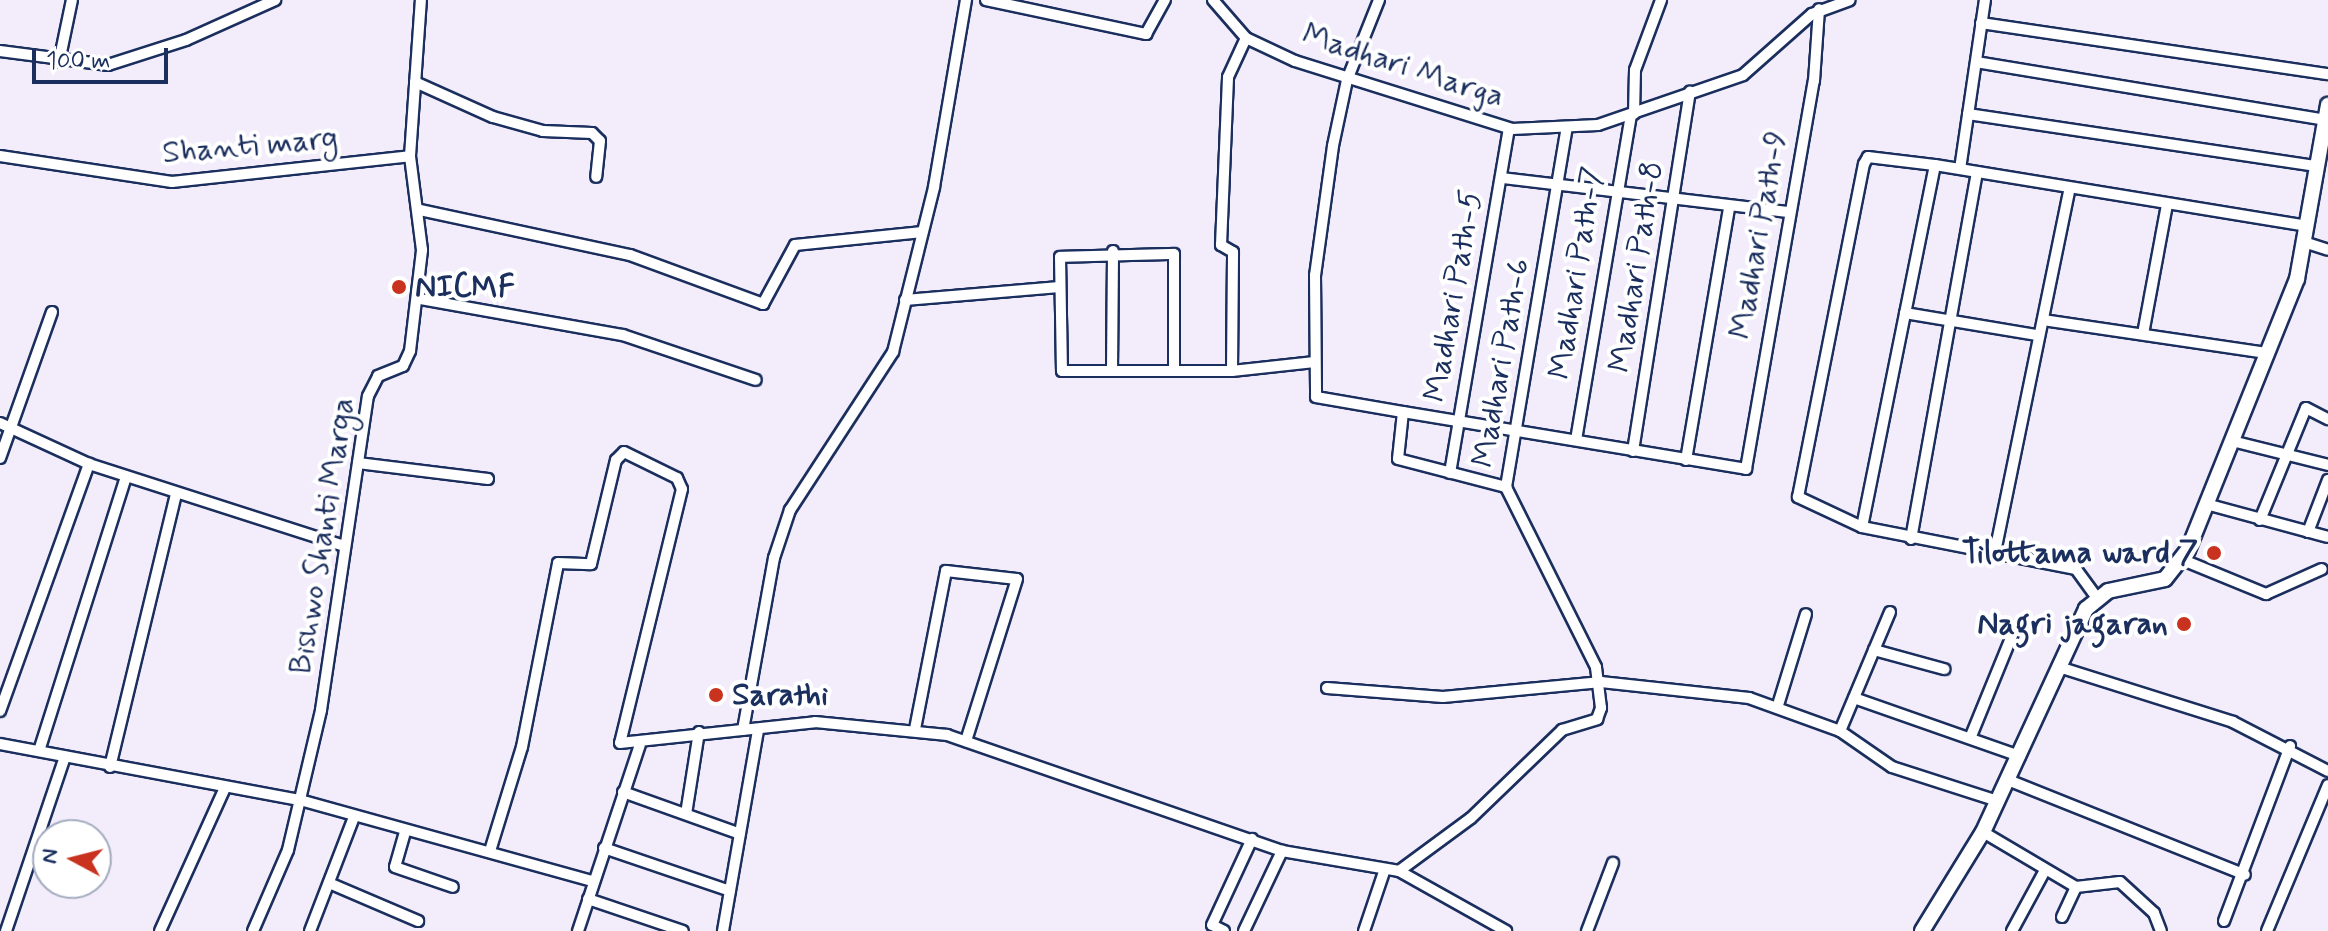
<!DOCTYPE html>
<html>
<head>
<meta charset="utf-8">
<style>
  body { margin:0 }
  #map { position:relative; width:2328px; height:931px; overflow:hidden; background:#f2ecfb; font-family:Mynerve,sans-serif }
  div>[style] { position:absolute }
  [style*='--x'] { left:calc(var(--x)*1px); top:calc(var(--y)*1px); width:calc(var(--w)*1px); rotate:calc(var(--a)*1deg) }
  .roads { filter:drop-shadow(2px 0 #1b2f5e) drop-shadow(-2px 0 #1b2f5e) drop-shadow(0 2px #1b2f5e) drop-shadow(0 -2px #1b2f5e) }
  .street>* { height:10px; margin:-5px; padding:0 5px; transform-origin:5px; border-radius:5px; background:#fff }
  .secondary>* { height:14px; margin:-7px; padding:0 7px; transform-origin:7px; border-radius:7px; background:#fff }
  .dots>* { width:22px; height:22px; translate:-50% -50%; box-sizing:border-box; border:4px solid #fff; border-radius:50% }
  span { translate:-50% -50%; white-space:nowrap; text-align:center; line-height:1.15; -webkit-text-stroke:8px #fff; paint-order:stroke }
  .street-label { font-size:32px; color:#1b2f5e }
  .poi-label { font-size:32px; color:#1b2f5e; font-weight:700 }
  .left { translate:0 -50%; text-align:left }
  .right { translate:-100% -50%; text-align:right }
  .north { position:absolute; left:32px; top:819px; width:80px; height:80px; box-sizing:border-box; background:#fff; border:2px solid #a4acbf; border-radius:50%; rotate:277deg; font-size:22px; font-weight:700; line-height:32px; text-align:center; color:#1b2f5e }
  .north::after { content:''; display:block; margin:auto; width:28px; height:36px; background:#c8321e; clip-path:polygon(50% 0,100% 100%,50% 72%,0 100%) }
  .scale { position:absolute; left:32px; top:48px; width:136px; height:36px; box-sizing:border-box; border:4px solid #1b2f5e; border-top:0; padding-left:10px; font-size:24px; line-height:28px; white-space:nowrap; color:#1b2f5e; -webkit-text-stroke:6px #fff; paint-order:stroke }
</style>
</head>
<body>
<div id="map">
  <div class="roads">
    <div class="street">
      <div style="--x:986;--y:0;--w:164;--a:12"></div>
      <div style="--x:1146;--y:34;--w:39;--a:-61"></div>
      <div style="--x:1213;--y:0;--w:50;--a:49"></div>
      <div style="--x:1246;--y:38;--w:54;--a:25.1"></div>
      <div style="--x:1295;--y:61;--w:227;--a:17.4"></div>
      <div style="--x:1512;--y:129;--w:86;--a:-2.7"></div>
      <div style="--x:1598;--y:125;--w:153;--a:-19"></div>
      <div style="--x:1743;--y:75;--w:92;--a:-41.5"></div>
      <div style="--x:1812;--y:14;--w:40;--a:-20.2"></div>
      <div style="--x:1379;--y:0;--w:86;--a:111.8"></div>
      <div style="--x:1347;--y:80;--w:67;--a:102"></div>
      <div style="--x:1333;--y:146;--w:130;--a:97.9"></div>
      <div style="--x:1315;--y:275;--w:122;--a:89.5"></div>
      <div style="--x:1316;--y:397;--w:88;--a:9.8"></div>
      <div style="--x:1403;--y:412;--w:47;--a:96.1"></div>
      <div style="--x:1398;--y:459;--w:112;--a:14.5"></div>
      <div style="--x:1981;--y:23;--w:351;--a:8.4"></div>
      <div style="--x:0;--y:51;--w:109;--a:7.4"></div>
      <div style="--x:108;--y:65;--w:82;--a:-17.8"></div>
      <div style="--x:186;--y:40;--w:98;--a:-24.2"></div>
      <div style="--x:59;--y:62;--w:63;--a:-78.2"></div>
      <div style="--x:1976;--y:62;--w:355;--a:9.4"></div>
      <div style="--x:415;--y:82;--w:85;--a:24.2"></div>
      <div style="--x:493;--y:117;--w:52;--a:15.6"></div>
      <div style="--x:543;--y:131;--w:49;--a:2.3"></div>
      <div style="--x:592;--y:133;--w:11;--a:45"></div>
      <div style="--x:600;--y:141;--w:36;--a:96"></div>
      <div style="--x:1634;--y:114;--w:44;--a:-88.7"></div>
      <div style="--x:1635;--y:70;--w:75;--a:-69.6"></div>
      <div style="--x:1968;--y:114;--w:354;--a:8.5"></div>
      <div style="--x:0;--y:156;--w:174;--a:8.6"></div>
      <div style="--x:172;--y:182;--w:239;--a:-6.2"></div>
      <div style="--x:1960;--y:169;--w:171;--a:-81.6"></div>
      <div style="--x:1502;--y:178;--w:287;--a:6.8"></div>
      <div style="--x:420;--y:210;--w:215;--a:12.1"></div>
      <div style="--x:630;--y:255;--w:142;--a:20.2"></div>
      <div style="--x:763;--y:304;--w:67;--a:-61.5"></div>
      <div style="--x:795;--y:245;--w:128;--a:-5.8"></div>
      <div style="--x:2304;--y:242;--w:25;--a:18"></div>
      <div style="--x:420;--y:299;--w:206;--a:10.1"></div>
      <div style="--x:623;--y:335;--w:140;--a:18.7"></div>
      <div style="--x:905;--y:300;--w:155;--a:-4.8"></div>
      <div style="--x:1905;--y:313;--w:134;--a:9.5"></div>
      <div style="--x:2043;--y:320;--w:226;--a:8.4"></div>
      <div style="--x:2143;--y:334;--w:132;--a:-79.5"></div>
      <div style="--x:1174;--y:369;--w:115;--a:-90"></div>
      <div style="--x:1174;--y:254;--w:114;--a:178.5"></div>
      <div style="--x:1060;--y:257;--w:114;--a:89"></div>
      <div style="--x:1062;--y:371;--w:170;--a:0"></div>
      <div style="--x:1232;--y:371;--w:83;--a:-6.2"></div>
      <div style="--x:1112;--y:370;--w:119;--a:-89.5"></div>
      <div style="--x:1232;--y:371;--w:119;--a:-89.5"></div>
      <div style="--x:1233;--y:252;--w:14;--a:-150"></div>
      <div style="--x:1221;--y:245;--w:168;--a:-87.6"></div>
      <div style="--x:1228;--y:77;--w:43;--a:-65.2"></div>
      <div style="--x:1403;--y:412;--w:348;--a:9.4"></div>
      <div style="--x:1746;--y:469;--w:394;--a:-80.1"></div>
      <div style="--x:1814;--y:81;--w:72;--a:-86"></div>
      <div style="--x:0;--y:423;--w:98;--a:24.7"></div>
      <div style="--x:89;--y:464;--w:269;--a:17.8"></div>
      <div style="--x:1576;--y:440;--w:330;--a:-80.4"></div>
      <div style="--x:2232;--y:441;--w:99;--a:14"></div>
      <div style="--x:1633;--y:451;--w:364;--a:-81"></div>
      <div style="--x:0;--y:458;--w:155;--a:-70.4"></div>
      <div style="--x:1686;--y:460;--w:256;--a:-80.3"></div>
      <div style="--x:358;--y:463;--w:131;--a:7"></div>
      <div style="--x:1450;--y:473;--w:349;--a:-80.3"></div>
      <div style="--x:2206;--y:504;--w:126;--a:15.1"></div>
      <div style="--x:2260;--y:520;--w:121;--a:-67.7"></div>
      <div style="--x:2306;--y:408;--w:25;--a:27"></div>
      <div style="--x:1862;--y:527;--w:369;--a:-78.6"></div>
      <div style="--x:2308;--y:532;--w:56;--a:-69"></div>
      <div style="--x:1911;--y:539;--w:373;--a:-79.8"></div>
      <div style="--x:1994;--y:557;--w:377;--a:-78.4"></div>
      <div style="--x:2183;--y:560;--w:90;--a:22.3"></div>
      <div style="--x:2266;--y:594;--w:61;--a:-24.1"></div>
      <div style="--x:2097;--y:598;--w:36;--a:-126"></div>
      <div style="--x:2076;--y:569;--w:218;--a:-168.9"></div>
      <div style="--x:1862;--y:527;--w:71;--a:-154.9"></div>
      <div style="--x:1798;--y:497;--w:339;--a:-78.8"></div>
      <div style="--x:1864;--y:164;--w:8;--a:-60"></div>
      <div style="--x:1868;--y:157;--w:67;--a:6.8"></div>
      <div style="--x:1935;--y:165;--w:376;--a:9.3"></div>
      <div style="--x:1874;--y:650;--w:73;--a:15.2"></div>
      <div style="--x:2062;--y:668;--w:179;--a:17.5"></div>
      <div style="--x:2233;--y:722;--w:107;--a:27.3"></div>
      <div style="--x:1327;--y:688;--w:116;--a:4.4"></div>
      <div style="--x:1443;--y:697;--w:159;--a:-5.4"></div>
      <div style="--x:1601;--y:682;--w:149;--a:6.2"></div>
      <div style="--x:1749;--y:698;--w:97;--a:19.9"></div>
      <div style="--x:1840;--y:731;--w:63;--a:34.7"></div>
      <div style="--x:1892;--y:767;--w:111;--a:17.8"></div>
      <div style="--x:1854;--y:698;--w:176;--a:19.3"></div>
      <div style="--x:1778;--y:705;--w:95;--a:-72.9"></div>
      <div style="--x:0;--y:711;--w:263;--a:-70.2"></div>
      <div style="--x:915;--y:729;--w:161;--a:-78.9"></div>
      <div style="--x:946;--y:571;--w:71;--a:6.4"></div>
      <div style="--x:1017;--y:579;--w:170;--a:107.5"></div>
      <div style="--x:743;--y:730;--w:175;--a:-79.8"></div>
      <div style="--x:774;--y:558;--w:51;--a:-71.6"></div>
      <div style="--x:790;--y:510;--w:189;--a:-56.9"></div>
      <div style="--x:893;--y:352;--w:170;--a:-76"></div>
      <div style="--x:934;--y:187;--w:190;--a:-80.3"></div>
      <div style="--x:1840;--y:731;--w:129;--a:-67.2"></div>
      <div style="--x:1971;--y:736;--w:119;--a:-67.8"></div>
      <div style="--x:0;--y:744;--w:305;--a:10.6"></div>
      <div style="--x:300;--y:800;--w:304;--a:15.5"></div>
      <div style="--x:39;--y:751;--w:288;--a:-72.4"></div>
      <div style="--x:110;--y:767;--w:281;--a:-76.4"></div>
      <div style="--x:2008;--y:780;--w:255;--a:21.8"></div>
      <div style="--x:623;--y:792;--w:124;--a:19.7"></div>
      <div style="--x:686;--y:814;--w:83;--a:-81"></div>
      <div style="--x:405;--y:832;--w:36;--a:106"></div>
      <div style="--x:395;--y:867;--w:61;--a:19"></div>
      <div style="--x:1983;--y:832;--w:108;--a:30.6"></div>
      <div style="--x:2076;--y:887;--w:44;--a:-6.5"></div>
      <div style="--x:2120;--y:882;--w:46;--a:42.4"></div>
      <div style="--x:2154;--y:913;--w:19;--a:69"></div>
      <div style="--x:604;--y:848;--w:133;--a:18.8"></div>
      <div style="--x:490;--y:851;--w:109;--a:-72.9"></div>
      <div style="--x:522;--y:747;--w:187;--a:-78.9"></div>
      <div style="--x:558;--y:563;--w:33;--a:2"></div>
      <div style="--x:591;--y:564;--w:107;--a:-76.5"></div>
      <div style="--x:616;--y:460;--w:11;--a:-45"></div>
      <div style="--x:624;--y:452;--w:59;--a:26.1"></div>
      <div style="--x:677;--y:478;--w:12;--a:66"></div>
      <div style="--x:682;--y:489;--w:261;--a:103.7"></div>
      <div style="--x:620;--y:743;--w:196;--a:-6.1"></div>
      <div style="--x:815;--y:722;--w:133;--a:5.6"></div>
      <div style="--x:947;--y:735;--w:355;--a:19.1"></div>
      <div style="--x:1282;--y:851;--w:119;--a:9.7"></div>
      <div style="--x:1399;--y:871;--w:123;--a:29.3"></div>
      <div style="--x:1399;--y:871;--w:89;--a:-36.4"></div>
      <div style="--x:1471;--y:818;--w:127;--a:-44"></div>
      <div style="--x:1562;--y:730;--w:37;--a:-17"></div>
      <div style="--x:1597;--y:719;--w:12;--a:-70"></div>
      <div style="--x:1601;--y:708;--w:41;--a:-97"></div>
      <div style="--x:1596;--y:667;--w:201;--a:-116.6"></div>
      <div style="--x:1506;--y:487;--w:364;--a:-80.4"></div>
      <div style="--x:329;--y:883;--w:97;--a:23.1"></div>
      <div style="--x:588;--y:899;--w:100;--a:18.6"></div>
      <div style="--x:2062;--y:917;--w:33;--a:-65"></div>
      <div style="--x:2224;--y:921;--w:187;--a:-69.3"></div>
      <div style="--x:6;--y:931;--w:184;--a:-71.3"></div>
      <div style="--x:160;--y:931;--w:155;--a:-65.6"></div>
      <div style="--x:253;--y:931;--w:88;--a:-66.6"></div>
      <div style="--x:288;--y:850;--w:144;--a:-76.7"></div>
      <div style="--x:321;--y:710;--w:317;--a:-81.5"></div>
      <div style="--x:368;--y:396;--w:22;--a:-63"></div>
      <div style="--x:378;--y:376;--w:27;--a:-22"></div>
      <div style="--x:403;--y:366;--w:17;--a:-65"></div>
      <div style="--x:410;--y:351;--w:102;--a:-83.2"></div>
      <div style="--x:422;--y:250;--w:95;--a:-97.3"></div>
      <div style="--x:410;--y:156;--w:156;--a:-86"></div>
      <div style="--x:310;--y:931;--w:122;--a:-68.9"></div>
      <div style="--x:578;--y:931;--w:196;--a:-71.6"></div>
      <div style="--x:723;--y:931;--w:204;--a:-80.1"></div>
      <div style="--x:1224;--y:931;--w:13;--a:-153"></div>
      <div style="--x:1212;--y:925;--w:95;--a:-65.1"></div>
      <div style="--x:1244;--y:931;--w:89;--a:-64.6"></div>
      <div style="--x:1364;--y:931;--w:65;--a:-71.3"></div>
      <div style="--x:1587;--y:931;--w:73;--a:-69.1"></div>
      <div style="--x:2012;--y:931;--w:67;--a:-61.5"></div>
      <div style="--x:2267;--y:931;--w:158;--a:-67.3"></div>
    </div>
    <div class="secondary">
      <div style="--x:1922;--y:931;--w:116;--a:-58.4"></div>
      <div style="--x:1983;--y:832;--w:246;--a:-65.2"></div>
      <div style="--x:2086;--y:609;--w:28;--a:-39"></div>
      <div style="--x:2108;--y:591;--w:58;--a:-11.9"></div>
      <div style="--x:2165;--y:579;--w:37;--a:-52"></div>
      <div style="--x:2188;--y:550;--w:292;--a:-68.1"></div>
      <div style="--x:2297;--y:279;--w:177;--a:-79.9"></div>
    </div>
  </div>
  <div class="dots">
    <div style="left:399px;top:287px;background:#c8321e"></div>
    <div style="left:2214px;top:553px;background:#c8321e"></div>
    <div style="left:2184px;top:624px;background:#c8321e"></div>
    <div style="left:716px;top:695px;background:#c8321e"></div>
  </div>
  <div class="street-label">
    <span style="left:1403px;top:66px;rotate:18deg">Madhari Marga</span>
    <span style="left:250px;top:146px;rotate:-5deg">Shanti marg</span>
    <span style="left:1759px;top:235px;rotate:-80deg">Madhari Path-9</span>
    <span style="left:1637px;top:267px;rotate:-81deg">Madhari Path-8</span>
    <span style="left:1577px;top:273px;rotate:-81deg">Madhari Path-7</span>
    <span style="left:1454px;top:296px;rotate:-80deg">Madhari Path-5</span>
    <span style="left:1502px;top:363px;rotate:-80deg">Madhari Path-6</span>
    <span style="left:323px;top:536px;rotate:-81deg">Bishwo Shanti Marga</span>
  </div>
  <div class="poi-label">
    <span class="left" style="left:415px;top:287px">NICMF</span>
    <span class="right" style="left:2198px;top:553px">Tilottama ward 7</span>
    <span class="right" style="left:2168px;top:624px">Nagri jagaran</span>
    <span class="left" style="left:732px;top:695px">Sarathi</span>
  </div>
  <div class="north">N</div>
  <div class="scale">100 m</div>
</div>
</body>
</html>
